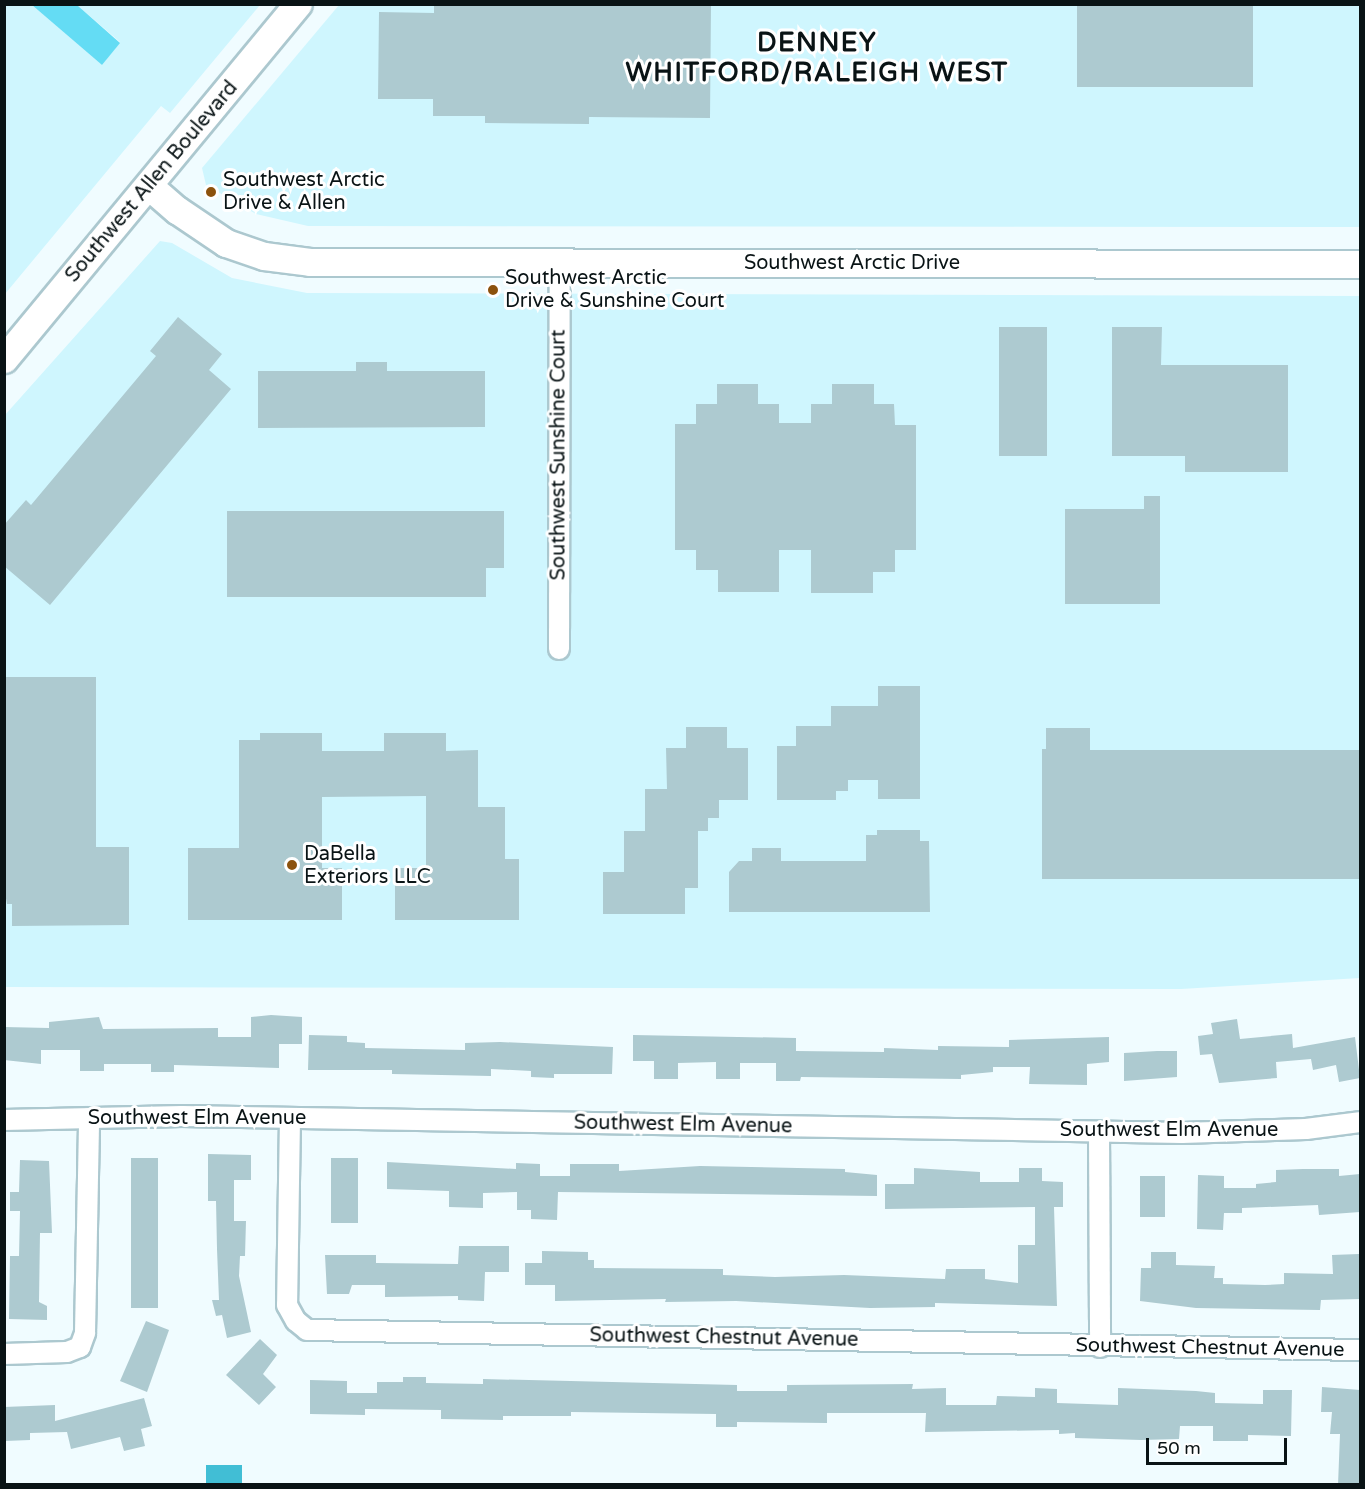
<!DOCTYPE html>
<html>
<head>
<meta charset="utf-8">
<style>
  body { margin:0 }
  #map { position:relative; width:1365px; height:1489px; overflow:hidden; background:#f0fcff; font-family:"Varela Round",sans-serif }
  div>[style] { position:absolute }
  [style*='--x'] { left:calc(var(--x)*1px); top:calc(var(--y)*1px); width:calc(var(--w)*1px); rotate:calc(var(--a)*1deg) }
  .built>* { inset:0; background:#cff6fe }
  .forest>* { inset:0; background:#64dcf4 }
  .water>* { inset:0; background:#41bed5; transform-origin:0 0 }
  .building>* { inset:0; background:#adcad0; transform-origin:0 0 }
  .roads { filter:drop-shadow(2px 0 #acc8cf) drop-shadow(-2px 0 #acc8cf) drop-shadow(0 2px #acc8cf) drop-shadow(0 -2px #acc8cf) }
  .street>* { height:20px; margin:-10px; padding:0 10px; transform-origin:10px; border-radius:10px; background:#fff }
  .secondary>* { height:27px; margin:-13.5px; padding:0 13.5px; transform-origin:13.5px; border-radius:13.5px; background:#fff }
  .dots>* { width:16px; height:16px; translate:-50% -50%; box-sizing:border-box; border:3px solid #fff; border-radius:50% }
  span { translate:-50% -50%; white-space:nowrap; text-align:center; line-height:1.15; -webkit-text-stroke:6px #fff; paint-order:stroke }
  .poi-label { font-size:20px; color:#091315 }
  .left { translate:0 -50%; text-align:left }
  .street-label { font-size:20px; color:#091315 }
  .district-label { font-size:26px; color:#091315; font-weight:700; letter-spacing:1.5px }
  .frame { position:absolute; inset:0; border:6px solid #091315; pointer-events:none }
  .scale { position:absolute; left:1146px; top:1438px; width:141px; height:27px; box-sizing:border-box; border:3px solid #091315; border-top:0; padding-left:8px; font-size:18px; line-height:21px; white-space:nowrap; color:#091315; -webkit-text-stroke:4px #fff; paint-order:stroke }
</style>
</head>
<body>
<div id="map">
  <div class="built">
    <div style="clip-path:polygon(5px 5px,32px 5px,102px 65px,120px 42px,77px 5px,260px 5px,170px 113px,161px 106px,5px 294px)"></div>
    <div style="clip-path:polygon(339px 5px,1360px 5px,1360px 227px,308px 226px,256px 214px,206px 185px,202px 168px)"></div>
    <div style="clip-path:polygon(160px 241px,172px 243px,232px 278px,307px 293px,1360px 296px,1360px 978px,1181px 989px,5px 987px,5px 415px)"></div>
  </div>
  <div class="forest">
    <div style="clip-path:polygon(32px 5px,77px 5px,120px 43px,102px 65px)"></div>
  </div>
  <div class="water">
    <div style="left:206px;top:1465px;width:36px;height:18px"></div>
  </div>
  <div class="building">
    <div style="clip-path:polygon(434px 4px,711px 4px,710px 118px,589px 117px,589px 124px,485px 123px,485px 116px,433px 116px,433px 99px,378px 99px,379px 12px,434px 13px)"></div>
    <div style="left:1077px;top:4px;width:176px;height:83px"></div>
    <div style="clip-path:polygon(178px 317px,222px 354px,209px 370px,231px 389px,50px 605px,4px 566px,4px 525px,26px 500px,31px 505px,156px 356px,150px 351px)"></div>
    <div style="left:999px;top:327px;width:48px;height:129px"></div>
    <div style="clip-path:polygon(1112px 327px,1162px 327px,1161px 365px,1288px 365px,1288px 472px,1185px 472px,1185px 456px,1112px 456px)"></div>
    <div style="clip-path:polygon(356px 362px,387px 362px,387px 371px,485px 371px,485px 427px,258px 428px,258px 371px,356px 371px)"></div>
    <div style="clip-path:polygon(717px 384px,758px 384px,758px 404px,779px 404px,779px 423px,811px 423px,811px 404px,832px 404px,832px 384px,874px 384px,874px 404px,894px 404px,895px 425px,916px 425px,916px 550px,895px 550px,895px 572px,873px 572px,873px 593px,811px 593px,811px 550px,779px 550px,779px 592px,718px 592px,718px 570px,696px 570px,696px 550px,675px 550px,675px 424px,696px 424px,696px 404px,717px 404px)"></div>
    <div style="clip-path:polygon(1144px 496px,1160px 496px,1160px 604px,1065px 604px,1065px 509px,1144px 509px)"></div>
    <div style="clip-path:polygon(227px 511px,504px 511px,504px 568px,486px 568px,486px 597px,227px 597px)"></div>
    <div style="clip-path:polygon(6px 677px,96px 677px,96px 847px,129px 847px,129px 925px,12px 926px,12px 904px,7px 904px,4px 887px)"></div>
    <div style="clip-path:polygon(878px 686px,920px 686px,920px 799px,878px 799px,878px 780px,848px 780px,848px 791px,836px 791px,836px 800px,777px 800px,777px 746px,796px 746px,796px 726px,831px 726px,831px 706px,878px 706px)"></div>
    <div style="clip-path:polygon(686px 727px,727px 727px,727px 748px,748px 748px,748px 800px,719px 800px,719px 818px,708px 818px,708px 831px,698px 831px,698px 888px,685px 888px,685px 914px,603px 914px,603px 872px,624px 872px,624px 831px,645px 831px,645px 789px,667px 789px,666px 748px,686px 748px)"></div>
    <div style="clip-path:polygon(1046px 728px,1090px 728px,1090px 750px,1360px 750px,1360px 879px,1042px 879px,1042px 749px,1046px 749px)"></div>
    <div style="clip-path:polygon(260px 733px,322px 733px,322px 751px,384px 751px,384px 733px,446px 733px,446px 751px,478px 750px,478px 807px,505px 807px,505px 859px,519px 859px,519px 920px,395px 920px,395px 868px,426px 868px,426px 796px,322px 797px,322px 868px,342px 868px,342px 920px,188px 920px,188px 848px,239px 848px,239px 740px,260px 740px)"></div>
    <div style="clip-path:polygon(877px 830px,920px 830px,920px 841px,929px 841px,930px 912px,729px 912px,729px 872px,739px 861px,752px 861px,752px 848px,781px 848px,781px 861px,866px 861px,866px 835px,877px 835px)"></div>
    <div style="clip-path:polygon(271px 1015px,302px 1017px,302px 1044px,279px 1044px,279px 1068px,174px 1065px,174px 1072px,151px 1072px,151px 1064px,104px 1064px,104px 1071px,80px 1071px,80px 1050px,41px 1050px,41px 1064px,4px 1060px,4px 1027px,49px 1028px,49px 1022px,99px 1017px,103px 1029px,218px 1028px,218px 1037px,251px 1037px,251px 1017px)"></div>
    <div style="clip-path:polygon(1237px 1019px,1240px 1039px,1292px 1034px,1293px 1048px,1355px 1037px,1360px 1078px,1339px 1082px,1336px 1065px,1313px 1070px,1311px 1059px,1276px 1062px,1277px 1078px,1219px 1083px,1212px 1054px,1200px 1055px,1198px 1036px,1213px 1034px,1211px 1023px)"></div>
    <div style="clip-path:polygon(309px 1035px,347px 1036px,347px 1042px,365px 1043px,365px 1048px,465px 1050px,465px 1043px,500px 1042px,613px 1047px,612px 1074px,554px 1074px,554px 1078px,531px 1077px,531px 1071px,491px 1069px,491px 1076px,392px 1074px,392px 1070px,308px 1070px)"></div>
    <div style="clip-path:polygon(633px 1035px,796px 1038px,796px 1051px,884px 1052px,884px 1048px,938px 1050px,938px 1046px,1009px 1047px,1009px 1040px,1109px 1037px,1109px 1062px,1087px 1064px,1087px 1085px,1029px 1084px,1030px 1067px,993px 1067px,993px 1072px,961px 1075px,961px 1079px,801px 1077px,800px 1081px,776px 1081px,776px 1063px,740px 1063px,740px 1079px,716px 1079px,716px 1062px,678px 1063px,678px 1079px,654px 1079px,654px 1061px,633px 1061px)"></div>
    <div style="clip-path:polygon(1157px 1051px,1177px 1051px,1177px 1077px,1124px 1081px,1124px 1053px)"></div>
    <div style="clip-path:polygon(208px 1154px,251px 1155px,251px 1180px,234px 1180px,234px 1221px,246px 1221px,245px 1256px,240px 1256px,239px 1276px,251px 1332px,227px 1338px,222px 1315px,216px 1316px,212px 1300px,219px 1300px,217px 1249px,216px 1201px,208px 1201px)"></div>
    <div style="left:131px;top:1158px;width:27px;height:150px"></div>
    <div style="left:331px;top:1158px;width:27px;height:65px"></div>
    <div style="clip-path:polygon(20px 1160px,49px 1161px,52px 1233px,40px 1233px,39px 1302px,47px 1306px,47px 1320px,9px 1319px,10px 1256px,19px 1256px,20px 1211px,10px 1211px,10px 1192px,19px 1192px)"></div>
    <div style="clip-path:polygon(387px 1162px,516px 1169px,516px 1163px,540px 1164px,540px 1176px,570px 1176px,570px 1164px,619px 1164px,619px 1171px,700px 1166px,845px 1169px,845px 1172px,877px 1175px,877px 1196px,558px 1192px,557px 1220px,531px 1219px,531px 1210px,517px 1210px,517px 1192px,483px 1193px,483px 1208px,449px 1207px,449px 1191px,387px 1189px)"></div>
    <div style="clip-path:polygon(914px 1168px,980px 1172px,980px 1182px,1019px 1182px,1019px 1168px,1042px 1168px,1042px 1181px,1063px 1182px,1063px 1207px,1054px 1207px,1057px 1306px,935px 1303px,935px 1307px,870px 1308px,736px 1301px,665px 1302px,666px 1299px,555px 1301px,555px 1285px,525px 1285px,525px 1263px,542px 1263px,542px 1251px,588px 1252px,588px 1260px,594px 1260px,594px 1268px,723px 1269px,723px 1275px,775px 1277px,844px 1275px,945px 1279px,946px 1269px,985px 1269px,985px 1279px,1018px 1283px,1018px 1245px,1035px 1245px,1035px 1207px,885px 1209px,885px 1184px,914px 1184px)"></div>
    <div style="clip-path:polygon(1303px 1169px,1339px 1169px,1339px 1176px,1360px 1174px,1360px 1212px,1319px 1215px,1318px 1205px,1242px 1208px,1242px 1213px,1224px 1213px,1223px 1230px,1197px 1229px,1198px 1175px,1224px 1176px,1224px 1188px,1256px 1188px,1256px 1184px,1276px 1182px,1276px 1170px)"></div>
    <div style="left:1140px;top:1176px;width:25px;height:41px"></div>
    <div style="clip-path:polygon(459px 1246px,509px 1246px,509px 1272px,485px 1272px,484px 1301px,458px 1300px,458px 1296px,385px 1297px,385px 1285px,352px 1285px,349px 1294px,327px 1294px,325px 1255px,376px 1255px,376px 1263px,458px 1264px)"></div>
    <div style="clip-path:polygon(1151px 1252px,1176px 1252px,1176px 1265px,1215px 1266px,1214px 1278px,1223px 1278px,1223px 1284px,1265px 1285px,1284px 1284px,1284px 1273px,1333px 1274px,1332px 1255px,1359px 1254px,1360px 1299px,1321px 1300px,1320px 1310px,1196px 1308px,1140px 1301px,1141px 1268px,1151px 1268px)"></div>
    <div style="clip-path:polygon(146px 1321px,169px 1330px,147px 1392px,120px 1381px)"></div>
    <div style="clip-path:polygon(260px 1339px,277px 1355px,263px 1374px,276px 1387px,259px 1405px,226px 1375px)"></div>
    <div style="clip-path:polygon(403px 1377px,426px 1377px,426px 1383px,483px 1384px,483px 1379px,737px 1385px,737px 1391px,787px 1391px,787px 1385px,913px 1384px,912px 1389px,946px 1388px,946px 1405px,996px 1405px,997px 1396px,1035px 1397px,1035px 1388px,1057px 1389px,1057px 1403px,1118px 1405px,1118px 1388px,1196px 1391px,1215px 1393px,1215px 1403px,1263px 1404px,1263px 1390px,1292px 1390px,1291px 1436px,1248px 1435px,1248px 1441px,1213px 1441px,1213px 1426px,1180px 1426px,1179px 1439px,1141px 1440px,1075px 1438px,1075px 1433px,1059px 1434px,1059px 1430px,925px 1432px,926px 1413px,827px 1413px,827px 1423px,737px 1422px,737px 1427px,716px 1427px,716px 1414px,571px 1412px,571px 1416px,503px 1416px,503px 1420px,441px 1419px,441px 1410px,365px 1409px,365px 1415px,310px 1414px,310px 1380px,347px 1381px,347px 1393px,377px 1393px,377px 1382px,403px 1382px)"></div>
    <div style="clip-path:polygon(1322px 1387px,1360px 1390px,1360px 1485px,1338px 1485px,1340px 1434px,1330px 1434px,1332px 1412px,1321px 1412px)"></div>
    <div style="clip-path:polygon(144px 1398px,152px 1426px,141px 1429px,145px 1446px,124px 1451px,120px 1437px,71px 1449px,67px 1432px,30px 1433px,30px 1440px,5px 1441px,4px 1407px,55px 1405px,55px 1421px)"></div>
  </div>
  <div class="roads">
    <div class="street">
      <div style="--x:559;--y:649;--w:387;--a:-89.9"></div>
      <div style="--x:290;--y:1118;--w:187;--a:90.9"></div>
      <div style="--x:287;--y:1305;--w:18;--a:61"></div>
      <div style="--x:296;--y:1321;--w:14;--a:39"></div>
      <div style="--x:307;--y:1330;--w:1053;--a:1.09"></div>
      <div style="--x:4;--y:1120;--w:178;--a:-1.3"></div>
      <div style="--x:182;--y:1116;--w:1000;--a:0.97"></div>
      <div style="--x:1182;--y:1133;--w:124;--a:-1.8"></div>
      <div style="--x:1306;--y:1129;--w:54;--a:-7.4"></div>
      <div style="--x:1099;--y:1132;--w:215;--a:89.7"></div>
      <div style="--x:4;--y:1354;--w:63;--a:-1.8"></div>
      <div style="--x:67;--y:1352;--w:14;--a:-21"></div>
      <div style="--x:80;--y:1347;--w:15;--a:-70"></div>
      <div style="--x:85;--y:1333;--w:215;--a:-88.9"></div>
    </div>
    <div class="secondary">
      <div style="--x:149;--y:186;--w:37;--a:41"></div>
      <div style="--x:177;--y:210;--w:59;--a:34"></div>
      <div style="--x:226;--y:243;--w:40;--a:18.9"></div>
      <div style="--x:264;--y:256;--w:46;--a:7.4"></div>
      <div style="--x:310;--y:262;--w:1050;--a:0.11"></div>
      <div style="--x:4;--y:359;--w:461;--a:-50.4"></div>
    </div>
  </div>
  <div class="dots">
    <div style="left:211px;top:192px;background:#8c520d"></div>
    <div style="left:493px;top:290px;background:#8c520d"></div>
    <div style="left:292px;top:865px;background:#8c520d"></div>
  </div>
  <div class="poi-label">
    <span class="left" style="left:223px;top:192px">Southwest Arctic<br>Drive &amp; Allen</span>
    <span class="left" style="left:505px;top:290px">Southwest Arctic<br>Drive &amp; Sunshine Court</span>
    <span class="left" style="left:304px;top:866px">DaBella<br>Exteriors LLC</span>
  </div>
  <div class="street-label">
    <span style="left:152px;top:182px;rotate:-50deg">Southwest Allen Boulevard</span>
    <span style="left:852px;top:263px">Southwest Arctic Drive</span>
    <span style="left:559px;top:455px;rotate:-90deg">Southwest Sunshine Court</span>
    <span style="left:197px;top:1118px">Southwest Elm Avenue</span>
    <span style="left:683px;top:1125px;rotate:1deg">Southwest Elm Avenue</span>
    <span style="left:1169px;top:1130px">Southwest Elm Avenue</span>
    <span style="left:724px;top:1338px;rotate:1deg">Southwest Chestnut Avenue</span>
    <span style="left:1210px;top:1348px;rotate:1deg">Southwest Chestnut Avenue</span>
  </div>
  <div class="district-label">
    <span style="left:817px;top:58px">DENNEY<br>WHITFORD/RALEIGH WEST</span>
  </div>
  <div class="frame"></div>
  <div class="scale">50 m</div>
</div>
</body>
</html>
